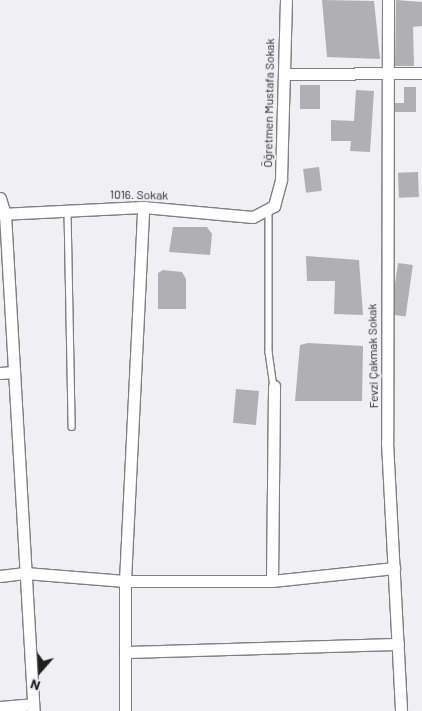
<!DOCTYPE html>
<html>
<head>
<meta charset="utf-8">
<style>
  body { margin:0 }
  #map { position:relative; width:422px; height:711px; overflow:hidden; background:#efeff4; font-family:Barlow,sans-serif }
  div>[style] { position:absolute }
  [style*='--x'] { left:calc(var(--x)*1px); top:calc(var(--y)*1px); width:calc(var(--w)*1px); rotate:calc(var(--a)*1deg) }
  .building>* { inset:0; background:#b0afb4; transform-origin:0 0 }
  .roads { filter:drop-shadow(1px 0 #7f7e83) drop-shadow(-1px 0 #7f7e83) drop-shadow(0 1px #7f7e83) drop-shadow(0 -1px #7f7e83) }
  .service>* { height:5.5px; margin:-2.75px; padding:0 2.75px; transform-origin:2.75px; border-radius:2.75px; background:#fff }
  .minor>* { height:11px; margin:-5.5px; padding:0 5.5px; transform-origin:5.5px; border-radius:5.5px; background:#fff }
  span { translate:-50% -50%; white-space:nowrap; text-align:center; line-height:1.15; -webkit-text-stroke:4.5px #efeff4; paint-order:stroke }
  .street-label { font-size:12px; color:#1f1f21 }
  .north { position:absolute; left:15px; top:646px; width:50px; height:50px; -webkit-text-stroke:4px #efeff4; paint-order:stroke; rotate:199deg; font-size:14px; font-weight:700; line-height:20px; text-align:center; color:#1f1f21 }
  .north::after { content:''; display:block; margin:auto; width:18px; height:22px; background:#1f1f21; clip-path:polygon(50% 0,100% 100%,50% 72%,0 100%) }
</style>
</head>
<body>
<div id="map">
  <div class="building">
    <div style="clip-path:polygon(322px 0,374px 1px,380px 59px,327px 57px)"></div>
    <div style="clip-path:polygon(396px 0,422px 2px,422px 26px,413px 27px,414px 66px,395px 66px)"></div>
    <div style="left:300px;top:85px;width:20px;height:24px"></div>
    <div style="clip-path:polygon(404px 87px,416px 87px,416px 112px,395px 112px,395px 103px,404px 103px)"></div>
    <div style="clip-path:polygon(356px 90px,374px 91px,370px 152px,350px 151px,351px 141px,331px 141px,331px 120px,354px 121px)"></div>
    <div style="left:319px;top:167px;width:24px;height:16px;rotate:83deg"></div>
    <div style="left:418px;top:172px;width:25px;height:20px;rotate:88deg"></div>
    <div style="clip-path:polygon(173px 227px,207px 227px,212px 234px,210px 255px,169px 252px)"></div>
    <div style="clip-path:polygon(306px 256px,359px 260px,363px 315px,334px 314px,335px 281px,307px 281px)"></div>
    <div style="left:398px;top:263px;width:15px;height:52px;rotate:8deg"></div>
    <div style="clip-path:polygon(163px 270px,182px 272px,186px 279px,186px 309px,158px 309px,158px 273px)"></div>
    <div style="clip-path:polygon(308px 343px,363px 346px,362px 401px,295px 401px,300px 345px)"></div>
    <div style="left:236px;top:389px;width:23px;height:34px;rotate:5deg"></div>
  </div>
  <div class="roads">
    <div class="service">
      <div style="--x:269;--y:209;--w:143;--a:90"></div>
      <div style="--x:269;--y:352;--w:34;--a:82"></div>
      <div style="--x:68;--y:211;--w:216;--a:88.9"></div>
    </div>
    <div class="minor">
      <div style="--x:388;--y:0;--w:442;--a:90.1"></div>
      <div style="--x:387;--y:442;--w:269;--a:87"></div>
      <div style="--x:284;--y:74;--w:138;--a:-0.4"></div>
      <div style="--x:0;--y:198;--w:17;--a:73"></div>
      <div style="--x:5;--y:214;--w:498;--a:86.7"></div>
      <div style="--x:0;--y:214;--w:143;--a:-2.8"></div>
      <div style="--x:143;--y:207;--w:110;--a:5.2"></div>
      <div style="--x:253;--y:217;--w:24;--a:-28"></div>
      <div style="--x:274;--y:206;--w:28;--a:-75"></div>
      <div style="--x:281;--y:179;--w:179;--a:-88.4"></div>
      <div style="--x:0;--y:373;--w:14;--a:-4"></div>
      <div style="--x:0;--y:576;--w:25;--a:-7"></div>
      <div style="--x:25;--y:573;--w:100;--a:4.6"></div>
      <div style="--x:125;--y:581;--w:147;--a:0"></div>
      <div style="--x:272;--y:581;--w:123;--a:-6.1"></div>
      <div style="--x:272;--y:581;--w:195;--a:-89.4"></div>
      <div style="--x:125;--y:652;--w:273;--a:-1.7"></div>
      <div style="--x:0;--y:707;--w:32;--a:-5"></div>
      <div style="--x:125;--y:711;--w:130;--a:-90"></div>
      <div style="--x:125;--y:581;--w:374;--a:-87.2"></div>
    </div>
  </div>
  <div class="street-label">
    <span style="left:269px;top:103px;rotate:-89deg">Öğretmen Mustafa Sokak</span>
    <span style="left:139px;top:195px;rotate:1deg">1016. Sokak</span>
    <span style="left:373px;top:356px;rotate:-91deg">Fevzi Çakmak Sokak</span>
  </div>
  <div class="north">N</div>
</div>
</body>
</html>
